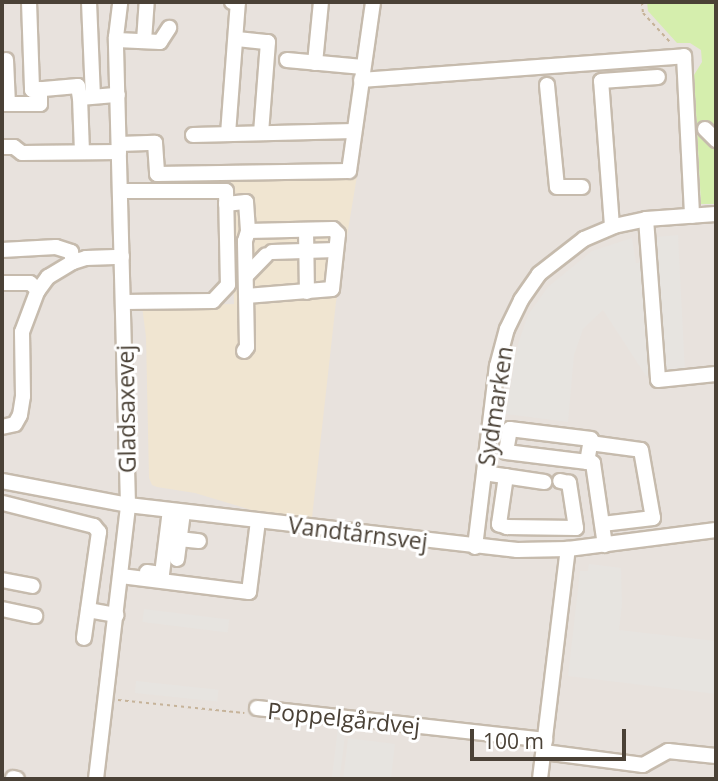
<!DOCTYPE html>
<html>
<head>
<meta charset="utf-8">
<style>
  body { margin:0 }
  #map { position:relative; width:718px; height:781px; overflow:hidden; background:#f6f1e8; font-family:"Open Sans",sans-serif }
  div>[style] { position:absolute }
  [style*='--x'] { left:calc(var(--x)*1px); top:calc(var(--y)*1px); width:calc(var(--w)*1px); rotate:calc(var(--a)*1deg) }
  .industrial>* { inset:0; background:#e8e2dd; transform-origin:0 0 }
  .education>* { inset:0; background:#f0e5d1 }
  .green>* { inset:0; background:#d5eead }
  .parking>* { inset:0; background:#e7e4e0; transform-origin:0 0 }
  .path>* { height:2px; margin-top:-1px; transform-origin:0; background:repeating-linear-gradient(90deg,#c6b399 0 3.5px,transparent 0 7px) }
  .roads { filter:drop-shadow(2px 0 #c6bbad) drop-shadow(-2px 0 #c6bbad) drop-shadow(0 2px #c6bbad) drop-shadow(0 -2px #c6bbad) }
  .minor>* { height:14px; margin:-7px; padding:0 7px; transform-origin:7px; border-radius:7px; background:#fff }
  span { translate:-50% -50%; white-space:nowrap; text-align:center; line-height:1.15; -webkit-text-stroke:6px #fff; paint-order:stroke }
  .street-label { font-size:23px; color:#4a4136 }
  .frame { position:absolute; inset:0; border:4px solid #4a4136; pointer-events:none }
  .scale { position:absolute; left:470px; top:729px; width:156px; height:32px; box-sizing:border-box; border:4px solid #4a4136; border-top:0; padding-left:9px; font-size:21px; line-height:24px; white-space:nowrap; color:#4a4136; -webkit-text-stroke:5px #fff; paint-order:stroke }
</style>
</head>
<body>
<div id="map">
  <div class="industrial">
    <div style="left:2px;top:2px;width:714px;height:777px"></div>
  </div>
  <div class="education">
    <div style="clip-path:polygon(231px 176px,357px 176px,336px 302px,312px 518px,258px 512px,195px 493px,157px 487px,152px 485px,149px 478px,146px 337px,142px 306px,234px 304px)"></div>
  </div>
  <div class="green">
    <div style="clip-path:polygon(647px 2px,716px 2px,716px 204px,701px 204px,694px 75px,702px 62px,701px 50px,690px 43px,677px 43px,648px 11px)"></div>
  </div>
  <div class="parking">
    <div style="clip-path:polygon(678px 235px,685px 372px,646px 376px,603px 310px,583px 329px,574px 355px,568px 422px,506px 414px,518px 344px,528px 315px,548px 287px,592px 251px,632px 238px,636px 263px,658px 261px,656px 237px)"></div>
    <div style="clip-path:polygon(589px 564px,621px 568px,622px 604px,619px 630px,716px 641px,716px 694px,568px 676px,580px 571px,588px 571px)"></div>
    <div style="left:144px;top:609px;width:86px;height:13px;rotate:7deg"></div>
    <div style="left:136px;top:681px;width:83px;height:12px;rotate:6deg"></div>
    <div style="left:338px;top:727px;width:8px;height:52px;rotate:7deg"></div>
    <div style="clip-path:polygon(348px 738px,395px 744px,391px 779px,343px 779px)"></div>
  </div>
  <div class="path">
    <div style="--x:642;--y:2;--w:11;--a:85"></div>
    <div style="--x:643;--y:13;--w:41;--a:47"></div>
    <div style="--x:118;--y:700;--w:127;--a:5.9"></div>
  </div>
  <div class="roads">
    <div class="minor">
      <div style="--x:29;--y:2;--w:88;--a:88"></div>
      <div style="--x:32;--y:90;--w:46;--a:-5"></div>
      <div style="--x:78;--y:86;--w:12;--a:81"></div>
      <div style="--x:89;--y:2;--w:94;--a:87.6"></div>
      <div style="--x:237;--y:39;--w:31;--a:6"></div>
      <div style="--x:268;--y:42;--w:91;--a:94.4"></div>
      <div style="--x:117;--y:40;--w:43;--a:2.7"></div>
      <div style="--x:160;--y:42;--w:17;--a:-57"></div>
      <div style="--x:144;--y:41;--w:39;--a:-86"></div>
      <div style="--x:6;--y:60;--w:44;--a:87.4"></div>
      <div style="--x:287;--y:60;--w:76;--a:5.3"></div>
      <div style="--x:315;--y:63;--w:61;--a:-84.4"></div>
      <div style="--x:361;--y:80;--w:324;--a:-4.2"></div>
      <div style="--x:684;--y:56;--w:160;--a:87.1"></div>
      <div style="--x:547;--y:85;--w:102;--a:84.4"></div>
      <div style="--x:557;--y:187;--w:25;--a:0"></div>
      <div style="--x:2;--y:104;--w:38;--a:0"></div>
      <div style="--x:40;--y:104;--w:15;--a:-90"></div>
      <div style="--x:705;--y:129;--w:16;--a:45"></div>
      <div style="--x:228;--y:134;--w:132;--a:-85.7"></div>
      <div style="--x:238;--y:2;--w:6;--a:180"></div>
      <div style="--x:193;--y:135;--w:161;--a:-1.4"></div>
      <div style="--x:119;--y:144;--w:36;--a:-2"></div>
      <div style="--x:155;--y:143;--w:31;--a:86"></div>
      <div style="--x:157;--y:174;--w:192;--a:-0.9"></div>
      <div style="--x:349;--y:171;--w:171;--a:-81.9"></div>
      <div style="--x:2;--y:147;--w:12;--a:0"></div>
      <div style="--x:14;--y:147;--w:10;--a:37"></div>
      <div style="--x:22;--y:153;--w:97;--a:-0.6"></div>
      <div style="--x:82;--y:152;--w:54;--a:-92.1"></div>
      <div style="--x:80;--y:98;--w:38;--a:-5"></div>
      <div style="--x:121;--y:191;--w:105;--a:0"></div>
      <div style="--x:226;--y:191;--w:94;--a:88.8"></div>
      <div style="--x:228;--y:285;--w:22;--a:133"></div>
      <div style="--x:213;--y:301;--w:90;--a:179.4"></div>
      <div style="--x:226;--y:204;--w:20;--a:-6"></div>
      <div style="--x:246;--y:202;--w:29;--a:86"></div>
      <div style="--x:248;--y:231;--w:85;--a:-1.3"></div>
      <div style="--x:333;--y:229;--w:7;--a:45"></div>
      <div style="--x:338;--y:234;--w:55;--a:96.2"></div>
      <div style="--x:332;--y:289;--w:86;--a:175.3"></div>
      <div style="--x:646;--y:219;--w:161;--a:85.7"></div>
      <div style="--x:658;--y:380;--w:58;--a:-5.9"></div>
      <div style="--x:612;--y:226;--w:145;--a:-94.3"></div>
      <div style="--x:601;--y:81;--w:57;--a:-4"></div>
      <div style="--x:306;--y:230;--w:62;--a:89.1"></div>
      <div style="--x:2;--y:250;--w:54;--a:-3.2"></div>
      <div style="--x:56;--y:247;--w:16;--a:18"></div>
      <div style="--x:71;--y:252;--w:10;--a:79"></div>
      <div style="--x:272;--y:252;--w:64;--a:-1.8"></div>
      <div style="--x:246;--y:276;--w:29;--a:-46"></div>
      <div style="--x:2;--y:283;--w:28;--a:0"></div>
      <div style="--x:30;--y:283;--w:11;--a:41"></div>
      <div style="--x:244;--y:351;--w:5;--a:-53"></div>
      <div style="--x:247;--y:347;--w:106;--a:-91.1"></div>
      <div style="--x:245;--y:241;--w:10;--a:-73"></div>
      <div style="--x:2;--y:427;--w:13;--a:-13"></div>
      <div style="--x:15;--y:424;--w:10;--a:-61"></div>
      <div style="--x:20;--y:415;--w:19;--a:-81"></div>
      <div style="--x:23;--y:396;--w:64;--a:-90.9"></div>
      <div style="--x:22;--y:332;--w:43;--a:-69.4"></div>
      <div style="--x:37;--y:292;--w:19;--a:-54"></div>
      <div style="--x:48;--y:277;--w:29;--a:-31"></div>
      <div style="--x:73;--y:262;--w:14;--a:-17"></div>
      <div style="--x:86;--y:258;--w:36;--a:-2"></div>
      <div style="--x:590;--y:443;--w:51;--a:7.8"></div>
      <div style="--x:641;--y:450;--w:69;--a:80"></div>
      <div style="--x:653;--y:518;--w:51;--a:173.3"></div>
      <div style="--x:587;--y:462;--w:23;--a:-80"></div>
      <div style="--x:591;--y:439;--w:82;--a:-173"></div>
      <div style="--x:510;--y:429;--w:23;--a:100"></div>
      <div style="--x:506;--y:452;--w:82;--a:7"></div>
      <div style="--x:587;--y:462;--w:6;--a:9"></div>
      <div style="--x:593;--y:463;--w:83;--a:81.7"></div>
      <div style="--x:484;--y:473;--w:61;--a:8.5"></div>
      <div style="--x:506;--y:476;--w:49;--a:98.3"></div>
      <div style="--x:499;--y:524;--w:9;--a:21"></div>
      <div style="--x:507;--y:527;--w:69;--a:0.8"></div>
      <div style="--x:576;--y:528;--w:46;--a:-98.8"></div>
      <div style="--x:569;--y:483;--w:9;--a:-167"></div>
      <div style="--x:2;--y:481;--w:128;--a:10.8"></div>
      <div style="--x:128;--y:505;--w:392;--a:6.6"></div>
      <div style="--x:517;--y:550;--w:51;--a:-1.1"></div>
      <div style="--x:568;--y:549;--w:149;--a:-7.3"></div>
      <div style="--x:3;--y:503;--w:94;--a:14.2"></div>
      <div style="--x:94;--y:526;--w:8;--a:50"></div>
      <div style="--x:99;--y:532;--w:107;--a:98.1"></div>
      <div style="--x:179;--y:539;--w:20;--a:6"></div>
      <div style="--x:475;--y:547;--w:182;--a:-83.1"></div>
      <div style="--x:497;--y:366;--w:38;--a:-75"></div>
      <div style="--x:507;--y:329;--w:32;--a:-64"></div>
      <div style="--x:521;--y:300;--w:32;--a:-55"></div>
      <div style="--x:539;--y:274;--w:57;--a:-37.9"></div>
      <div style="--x:584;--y:239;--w:33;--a:-23"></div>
      <div style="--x:614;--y:226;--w:33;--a:-12"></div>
      <div style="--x:646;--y:219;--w:70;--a:-4.1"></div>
      <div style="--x:177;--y:559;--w:47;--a:-82.7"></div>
      <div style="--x:147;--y:572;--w:15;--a:8"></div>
      <div style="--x:162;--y:574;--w:64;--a:-82.9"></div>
      <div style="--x:121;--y:576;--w:129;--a:7.1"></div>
      <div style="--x:249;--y:592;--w:72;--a:-82.8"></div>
      <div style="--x:2;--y:580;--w:31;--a:11"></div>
      <div style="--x:2;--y:609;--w:34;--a:12"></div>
      <div style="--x:88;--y:610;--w:29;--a:10"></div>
      <div style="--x:257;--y:708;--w:290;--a:6.3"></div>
      <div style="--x:544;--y:752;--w:100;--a:7.5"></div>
      <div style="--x:643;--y:765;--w:29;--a:-29"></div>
      <div style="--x:668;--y:751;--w:48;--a:5.9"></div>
      <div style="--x:13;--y:778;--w:4;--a:14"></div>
      <div style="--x:96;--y:779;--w:276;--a:-83.3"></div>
      <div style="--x:128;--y:505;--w:468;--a:-91.5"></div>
      <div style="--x:116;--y:37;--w:35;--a:-83"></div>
      <div style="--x:540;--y:779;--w:232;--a:-83.1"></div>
    </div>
  </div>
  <div class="street-label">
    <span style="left:495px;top:406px;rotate:-81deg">Sydmarken</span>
    <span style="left:126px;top:409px;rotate:-91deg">Gladsaxevej</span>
    <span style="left:358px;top:533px;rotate:7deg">Vandtårnsvej</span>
    <span style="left:344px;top:718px;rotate:6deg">Poppelgårdvej</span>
  </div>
  <div class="frame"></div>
  <div class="scale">100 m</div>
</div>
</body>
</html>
